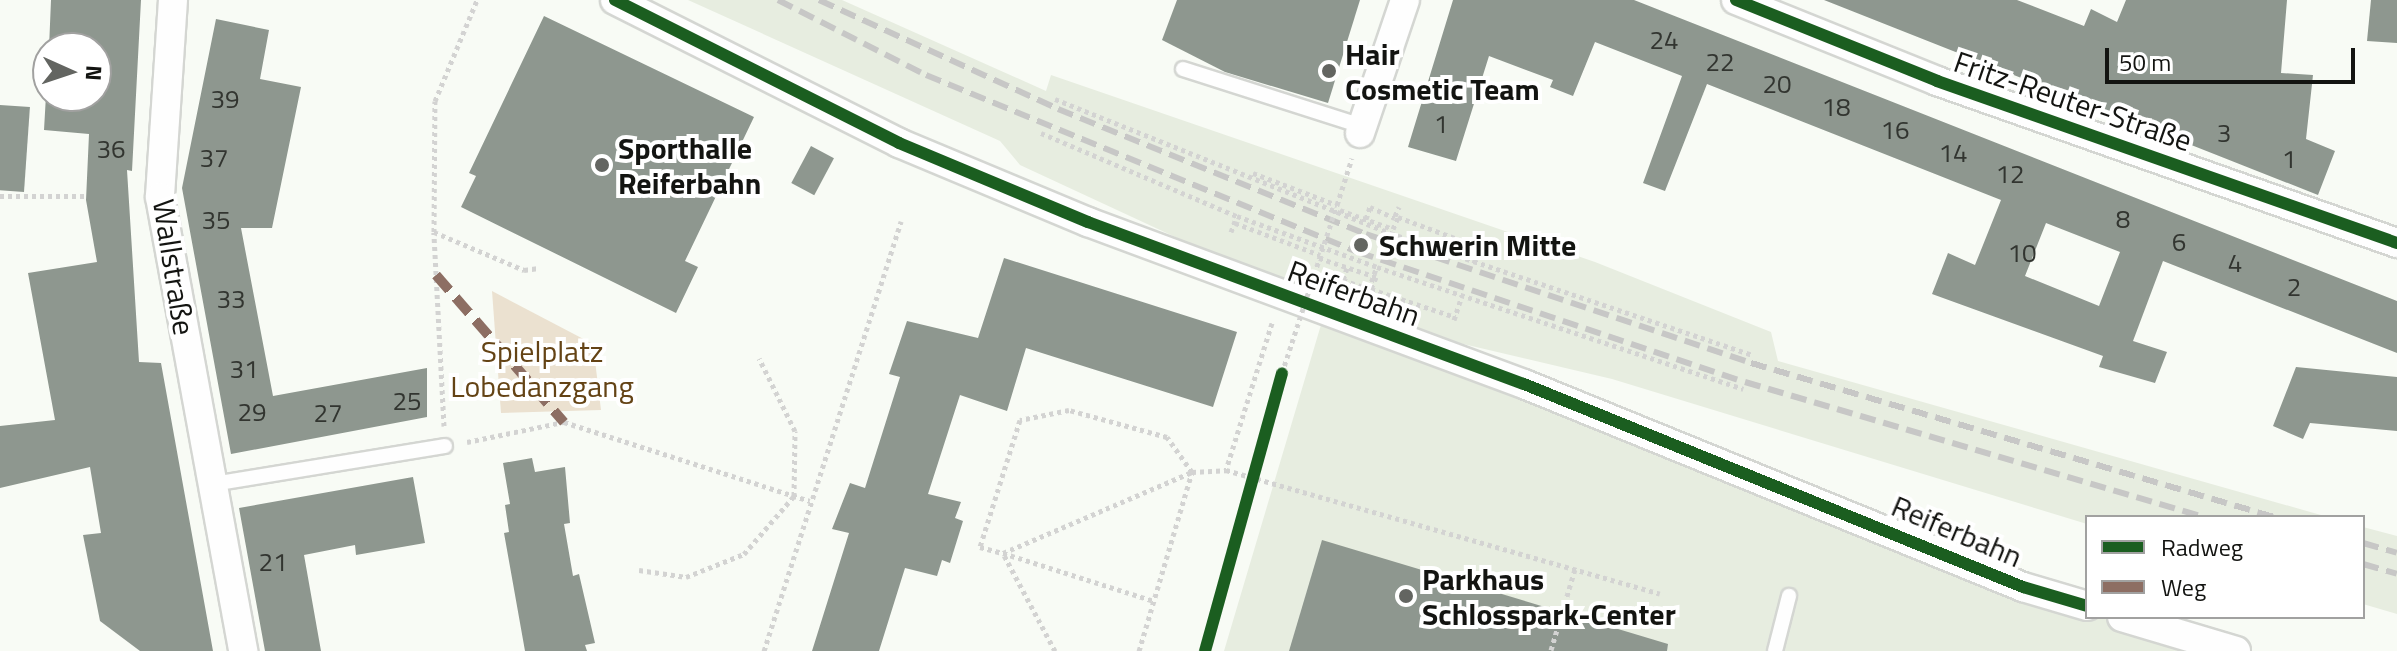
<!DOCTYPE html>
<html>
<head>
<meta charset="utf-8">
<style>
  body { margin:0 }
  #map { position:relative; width:2397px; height:651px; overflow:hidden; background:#f8fbf5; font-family:"Titillium Web",sans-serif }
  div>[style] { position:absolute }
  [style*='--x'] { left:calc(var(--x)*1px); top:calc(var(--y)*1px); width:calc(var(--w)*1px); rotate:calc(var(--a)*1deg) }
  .built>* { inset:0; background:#e7ede0 }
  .green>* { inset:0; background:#ebe1d0 }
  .building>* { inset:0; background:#8e978f; transform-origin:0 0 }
  .path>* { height:5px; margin-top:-2.5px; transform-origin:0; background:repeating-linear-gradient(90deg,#d3d3d2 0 4px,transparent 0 8px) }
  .roads { filter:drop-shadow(2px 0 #d4d6d2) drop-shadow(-2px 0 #d4d6d2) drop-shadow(0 2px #d4d6d2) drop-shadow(0 -2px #d4d6d2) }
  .service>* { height:14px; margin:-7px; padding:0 7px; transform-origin:7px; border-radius:7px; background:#fefefe }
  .minor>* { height:28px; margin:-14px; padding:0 14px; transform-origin:14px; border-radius:14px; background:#fefefe }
  .rail>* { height:6px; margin-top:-3px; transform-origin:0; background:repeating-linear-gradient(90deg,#c7c7c6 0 16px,transparent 0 24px) }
  .path-bridge>* { height:5px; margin-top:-2.5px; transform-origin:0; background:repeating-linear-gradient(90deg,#d3d3d2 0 4px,transparent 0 8px) }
  .quiet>* { height:10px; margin-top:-5px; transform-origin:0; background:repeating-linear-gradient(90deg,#8d6e63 0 20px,transparent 0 30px) }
  .cycleway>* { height:12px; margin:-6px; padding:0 6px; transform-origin:6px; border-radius:6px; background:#1b5e20 }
  .dots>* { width:22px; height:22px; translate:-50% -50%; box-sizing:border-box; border:4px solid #fff; border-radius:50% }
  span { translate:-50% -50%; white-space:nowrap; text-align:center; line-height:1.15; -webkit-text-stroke:8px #fff; paint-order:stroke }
  .number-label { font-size:26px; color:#323530 }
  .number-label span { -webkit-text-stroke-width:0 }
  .poi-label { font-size:30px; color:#131411; font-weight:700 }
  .left { translate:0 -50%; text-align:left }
  .street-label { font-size:30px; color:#131411 }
  .park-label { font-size:30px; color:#644315 }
  .legend { position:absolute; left:2085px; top:515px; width:280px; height:104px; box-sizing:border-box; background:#fff; border:2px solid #a1a1a0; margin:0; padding:10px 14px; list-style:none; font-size:24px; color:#131411 }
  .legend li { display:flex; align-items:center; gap:16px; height:40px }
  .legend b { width:40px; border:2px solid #a1a1a0 }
  .north { position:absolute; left:32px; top:32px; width:80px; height:80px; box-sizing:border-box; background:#fff; border:2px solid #a1a1a0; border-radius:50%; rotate:93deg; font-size:22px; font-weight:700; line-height:32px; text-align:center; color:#131411 }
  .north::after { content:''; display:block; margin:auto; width:28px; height:36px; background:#636561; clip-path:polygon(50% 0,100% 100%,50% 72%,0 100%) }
  .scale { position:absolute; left:2105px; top:48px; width:250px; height:36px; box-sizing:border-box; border:4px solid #131411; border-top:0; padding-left:10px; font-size:24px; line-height:28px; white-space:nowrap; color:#131411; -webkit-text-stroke:6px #fff; paint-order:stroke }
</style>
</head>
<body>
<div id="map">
  <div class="built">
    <div style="clip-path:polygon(688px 0,842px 0,1046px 91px,1051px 75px,1595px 262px,1771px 332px,1778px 361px,2328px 517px,2087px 517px,2087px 524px,1612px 379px,1442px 339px,1201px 249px,1020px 165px,1000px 141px)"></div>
    <div style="clip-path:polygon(1323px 318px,2087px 617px,2122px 617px,2236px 651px,1224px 651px)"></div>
    <div style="clip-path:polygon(2363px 527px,2397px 536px,2397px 614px,2363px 604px)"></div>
  </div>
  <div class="green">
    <div style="clip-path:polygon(492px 291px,593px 344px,601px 410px,501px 413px)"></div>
  </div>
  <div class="building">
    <div style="clip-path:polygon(51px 0,141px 0,132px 171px,127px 170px,139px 362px,161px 363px,213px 651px,140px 651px,100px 621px,83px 535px,101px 533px,90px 467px,0 488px,0 426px,55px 420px,28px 273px,97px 262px,86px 200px,89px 134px,44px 130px,48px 60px,48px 96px,96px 96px,96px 48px,49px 48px)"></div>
    <div style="clip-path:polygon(1177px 0,1360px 0,1328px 103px,1225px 72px,1162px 40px)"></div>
    <div style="clip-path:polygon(evenodd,1453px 0,1634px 0,2397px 301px,2397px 353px,2163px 261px,2133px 341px,2167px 352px,2155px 383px,2099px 367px,2103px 356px,1932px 294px,1948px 253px,1975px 265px,2001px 200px,1707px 84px,1665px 191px,1643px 183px,1682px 76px,1595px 42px,1573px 96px,1550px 87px,1553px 80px,1489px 56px,1456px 161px,1408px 147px,1453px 0,2046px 223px,2120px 252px,2099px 306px,2025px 276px,2046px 223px)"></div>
    <div style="clip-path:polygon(1824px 0,2017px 0,2084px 26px,2091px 9px,2117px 22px,2126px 0,2287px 0,2281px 73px,2313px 75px,2306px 139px,2335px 151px,2318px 195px)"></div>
    <div style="clip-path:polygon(2371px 0,2397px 0,2397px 43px,2367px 41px)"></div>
    <div style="clip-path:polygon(544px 16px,754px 117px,685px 261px,698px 267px,676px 313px,461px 207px,476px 176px,469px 173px)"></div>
    <div style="clip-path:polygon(216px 19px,269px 30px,260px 79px,301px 87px,272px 228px,241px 228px,273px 396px,427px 368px,427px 417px,231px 454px,182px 188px)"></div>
    <div style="left:0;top:105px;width:30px;height:85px;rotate:4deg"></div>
    <div style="left:811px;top:146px;width:26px;height:42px;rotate:28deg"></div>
    <div style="clip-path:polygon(1004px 258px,1237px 332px,1213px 407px,1026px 348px,1007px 411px,960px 395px,928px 494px,961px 502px,955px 518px,963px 521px,950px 563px,942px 560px,937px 576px,905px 568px,879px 651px,812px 651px,849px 533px,832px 529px,850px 483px,865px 488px,900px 377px,889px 374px,907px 321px,978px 338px)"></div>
    <div style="clip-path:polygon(2296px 367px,2397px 377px,2397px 431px,2310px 423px,2303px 439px,2273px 426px)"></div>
    <div style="clip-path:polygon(532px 458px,535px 472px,565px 467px,570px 523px,564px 524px,573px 576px,579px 574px,595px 643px,585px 645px,587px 651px,525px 651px,504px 533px,509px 532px,505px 505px,510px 504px,503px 463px)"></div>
    <div style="clip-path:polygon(413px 477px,425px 543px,356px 555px,355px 545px,304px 555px,321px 651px,265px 651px,239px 508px)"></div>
    <div style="clip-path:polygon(1322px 540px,1668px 644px,1667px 651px,1289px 651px)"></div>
  </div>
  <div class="path">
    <div style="--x:1055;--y:99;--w:361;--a:21.8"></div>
    <div style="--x:1390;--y:233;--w:383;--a:18.6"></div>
    <div style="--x:1041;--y:133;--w:213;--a:23"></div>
    <div style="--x:1237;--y:216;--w:149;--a:20"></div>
    <div style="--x:1377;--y:267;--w:386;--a:18.4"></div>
    <div style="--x:1253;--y:173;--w:90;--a:20.9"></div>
    <div style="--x:1337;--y:205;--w:49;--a:-72.3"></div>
    <div style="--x:0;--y:196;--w:85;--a:0"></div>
    <div style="--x:1340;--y:210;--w:56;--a:19.7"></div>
    <div style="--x:1393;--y:229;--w:13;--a:-67"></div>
    <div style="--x:1398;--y:217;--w:86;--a:20.3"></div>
    <div style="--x:1395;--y:216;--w:10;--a:-66"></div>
    <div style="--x:1366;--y:219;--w:13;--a:-72"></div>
    <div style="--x:1370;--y:207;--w:27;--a:24"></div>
    <div style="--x:1235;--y:223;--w:91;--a:20.6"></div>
    <div style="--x:434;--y:232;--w:98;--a:22.9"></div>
    <div style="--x:524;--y:270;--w:15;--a:-8"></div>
    <div style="--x:1231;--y:232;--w:12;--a:-70"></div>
    <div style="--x:1319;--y:258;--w:60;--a:18.4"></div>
    <div style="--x:1376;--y:277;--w:13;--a:113"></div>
    <div style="--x:1371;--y:289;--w:89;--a:18.4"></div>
    <div style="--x:1474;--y:263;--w:27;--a:-70"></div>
    <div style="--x:1347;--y:268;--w:13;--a:108"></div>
    <div style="--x:1343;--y:280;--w:28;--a:19"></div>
    <div style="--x:1369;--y:289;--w:24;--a:-71"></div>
    <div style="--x:1454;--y:320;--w:26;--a:-72"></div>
    <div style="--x:1272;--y:323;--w:154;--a:107.4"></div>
    <div style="--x:1226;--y:470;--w:451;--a:15.9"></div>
    <div style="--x:444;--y:426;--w:194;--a:-93"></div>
    <div style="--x:434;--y:232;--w:131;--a:-89.6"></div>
    <div style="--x:435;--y:101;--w:109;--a:-67.4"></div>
    <div style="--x:467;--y:442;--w:99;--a:-11.7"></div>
    <div style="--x:564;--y:422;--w:258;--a:17.8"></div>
    <div style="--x:639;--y:570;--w:48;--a:8.5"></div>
    <div style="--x:686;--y:577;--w:62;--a:-21.6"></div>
    <div style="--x:744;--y:554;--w:77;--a:-49.2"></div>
    <div style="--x:794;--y:496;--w:65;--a:-89.1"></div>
    <div style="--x:795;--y:431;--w:81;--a:-116.3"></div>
    <div style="--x:1551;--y:650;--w:84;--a:-73.5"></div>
    <div style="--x:764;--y:651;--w:451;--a:-72.3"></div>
    <div style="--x:1055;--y:651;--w:111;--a:-118"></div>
    <div style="--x:1003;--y:553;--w:206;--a:-23.2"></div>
    <div style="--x:1192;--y:472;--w:43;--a:-125.5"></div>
    <div style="--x:1167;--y:437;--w:102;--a:-164.6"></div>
    <div style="--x:1069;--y:410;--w:50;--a:168.5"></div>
    <div style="--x:1020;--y:420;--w:133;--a:107.5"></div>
    <div style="--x:980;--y:547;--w:24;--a:15"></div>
    <div style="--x:1003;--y:553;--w:158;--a:17.6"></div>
    <div style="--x:1139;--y:651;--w:187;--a:-73.5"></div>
    <div style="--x:1192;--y:472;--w:34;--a:-3"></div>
  </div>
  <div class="roads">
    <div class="service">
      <div style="--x:1183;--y:69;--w:188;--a:17.7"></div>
      <div style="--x:213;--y:484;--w:235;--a:-9.3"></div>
      <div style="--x:1775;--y:651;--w:57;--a:-75.7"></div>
    </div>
    <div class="minor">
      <div style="--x:173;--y:0;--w:197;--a:93.8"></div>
      <div style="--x:160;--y:197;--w:462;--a:79.6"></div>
      <div style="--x:615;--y:0;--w:318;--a:26.7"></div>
      <div style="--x:899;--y:143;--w:205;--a:22.7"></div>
      <div style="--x:1088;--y:222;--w:465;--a:20.4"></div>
      <div style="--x:1524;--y:384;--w:539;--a:22.14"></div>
      <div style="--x:2023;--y:587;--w:67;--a:16.5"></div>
      <div style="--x:1736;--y:0;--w:217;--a:21.9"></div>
      <div style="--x:1937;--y:81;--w:488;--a:19.4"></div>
      <div style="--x:1360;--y:133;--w:140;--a:-71.3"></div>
      <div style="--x:2122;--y:617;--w:119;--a:16.6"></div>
    </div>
  </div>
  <div class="rail">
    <div style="--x:778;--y:0;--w:166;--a:26.9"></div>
    <div style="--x:926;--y:75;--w:467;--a:22.3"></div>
    <div style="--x:1358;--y:252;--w:408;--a:18.6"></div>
    <div style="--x:1745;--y:382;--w:478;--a:16.4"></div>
    <div style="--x:819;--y:0;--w:263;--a:24.5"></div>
    <div style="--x:1058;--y:109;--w:332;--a:22.1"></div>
    <div style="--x:1366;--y:234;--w:406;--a:18.5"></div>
    <div style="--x:1751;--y:363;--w:545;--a:16.41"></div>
    <div style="--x:2363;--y:543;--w:35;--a:16"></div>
    <div style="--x:2363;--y:564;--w:35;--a:16"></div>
  </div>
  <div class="path-bridge">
    <div style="--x:1282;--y:373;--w:177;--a:-71.9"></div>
  </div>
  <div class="quiet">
    <div style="--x:436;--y:275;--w:195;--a:49"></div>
  </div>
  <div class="cycleway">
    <div style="--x:615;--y:0;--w:318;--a:26.7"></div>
    <div style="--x:899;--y:143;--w:205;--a:22.7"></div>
    <div style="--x:1088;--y:222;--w:465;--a:20.4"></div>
    <div style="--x:1524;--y:384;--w:539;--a:22.14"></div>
    <div style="--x:2023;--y:587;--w:67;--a:16.5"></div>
    <div style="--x:1736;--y:0;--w:217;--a:21.9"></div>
    <div style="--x:1937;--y:81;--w:488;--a:19.4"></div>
    <div style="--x:1205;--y:651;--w:288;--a:-74.5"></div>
  </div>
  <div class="dots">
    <div style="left:1329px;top:71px;background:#636561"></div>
    <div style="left:602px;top:165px;background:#636561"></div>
    <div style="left:1361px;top:245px;background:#636561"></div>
    <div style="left:1406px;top:596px;background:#636561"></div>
  </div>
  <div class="number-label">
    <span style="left:1664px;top:40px">24</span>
    <span style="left:1720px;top:62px">22</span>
    <span style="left:1777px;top:84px">20</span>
    <span style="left:225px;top:99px">39</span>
    <span style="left:1836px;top:107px">18</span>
    <span style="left:1441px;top:124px">1</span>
    <span style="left:1895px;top:130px">16</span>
    <span style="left:2224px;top:133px">3</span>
    <span style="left:111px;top:149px">36</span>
    <span style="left:1953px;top:153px">14</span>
    <span style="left:214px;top:158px">37</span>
    <span style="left:2289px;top:159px">1</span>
    <span style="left:2010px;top:174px">12</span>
    <span style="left:2123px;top:219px">8</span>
    <span style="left:216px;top:220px">35</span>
    <span style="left:2179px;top:242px">6</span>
    <span style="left:2022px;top:253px">10</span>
    <span style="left:2235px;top:263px">4</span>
    <span style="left:2294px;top:287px">2</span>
    <span style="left:231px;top:299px">33</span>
    <span style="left:244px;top:369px">31</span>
    <span style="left:407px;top:401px">25</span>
    <span style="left:252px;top:412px">29</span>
    <span style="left:328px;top:413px">27</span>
    <span style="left:273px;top:562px">21</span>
  </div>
  <div class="poi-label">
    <span class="left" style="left:1345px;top:71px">Hair<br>Cosmetic Team</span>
    <span class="left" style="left:618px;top:165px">Sporthalle<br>Reiferbahn</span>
    <span class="left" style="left:1379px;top:245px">Schwerin Mitte</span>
    <span class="left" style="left:1422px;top:596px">Parkhaus<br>Schlosspark-Center</span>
  </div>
  <div class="street-label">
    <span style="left:2073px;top:101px;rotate:19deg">Fritz-Reuter-Straße</span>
    <span style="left:174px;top:267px;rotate:81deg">Wallstraße</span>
    <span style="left:1354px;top:293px;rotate:20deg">Reiferbahn</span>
    <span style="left:1957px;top:531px;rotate:23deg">Reiferbahn</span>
  </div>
  <div class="park-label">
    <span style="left:542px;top:368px">Spielplatz<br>Lobedanzgang</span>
  </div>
  <ul class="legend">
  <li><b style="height:10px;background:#1b5e20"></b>Radweg</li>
  <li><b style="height:10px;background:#8d6e63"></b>Weg</li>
  </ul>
  <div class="north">N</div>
  <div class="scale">50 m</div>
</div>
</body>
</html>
